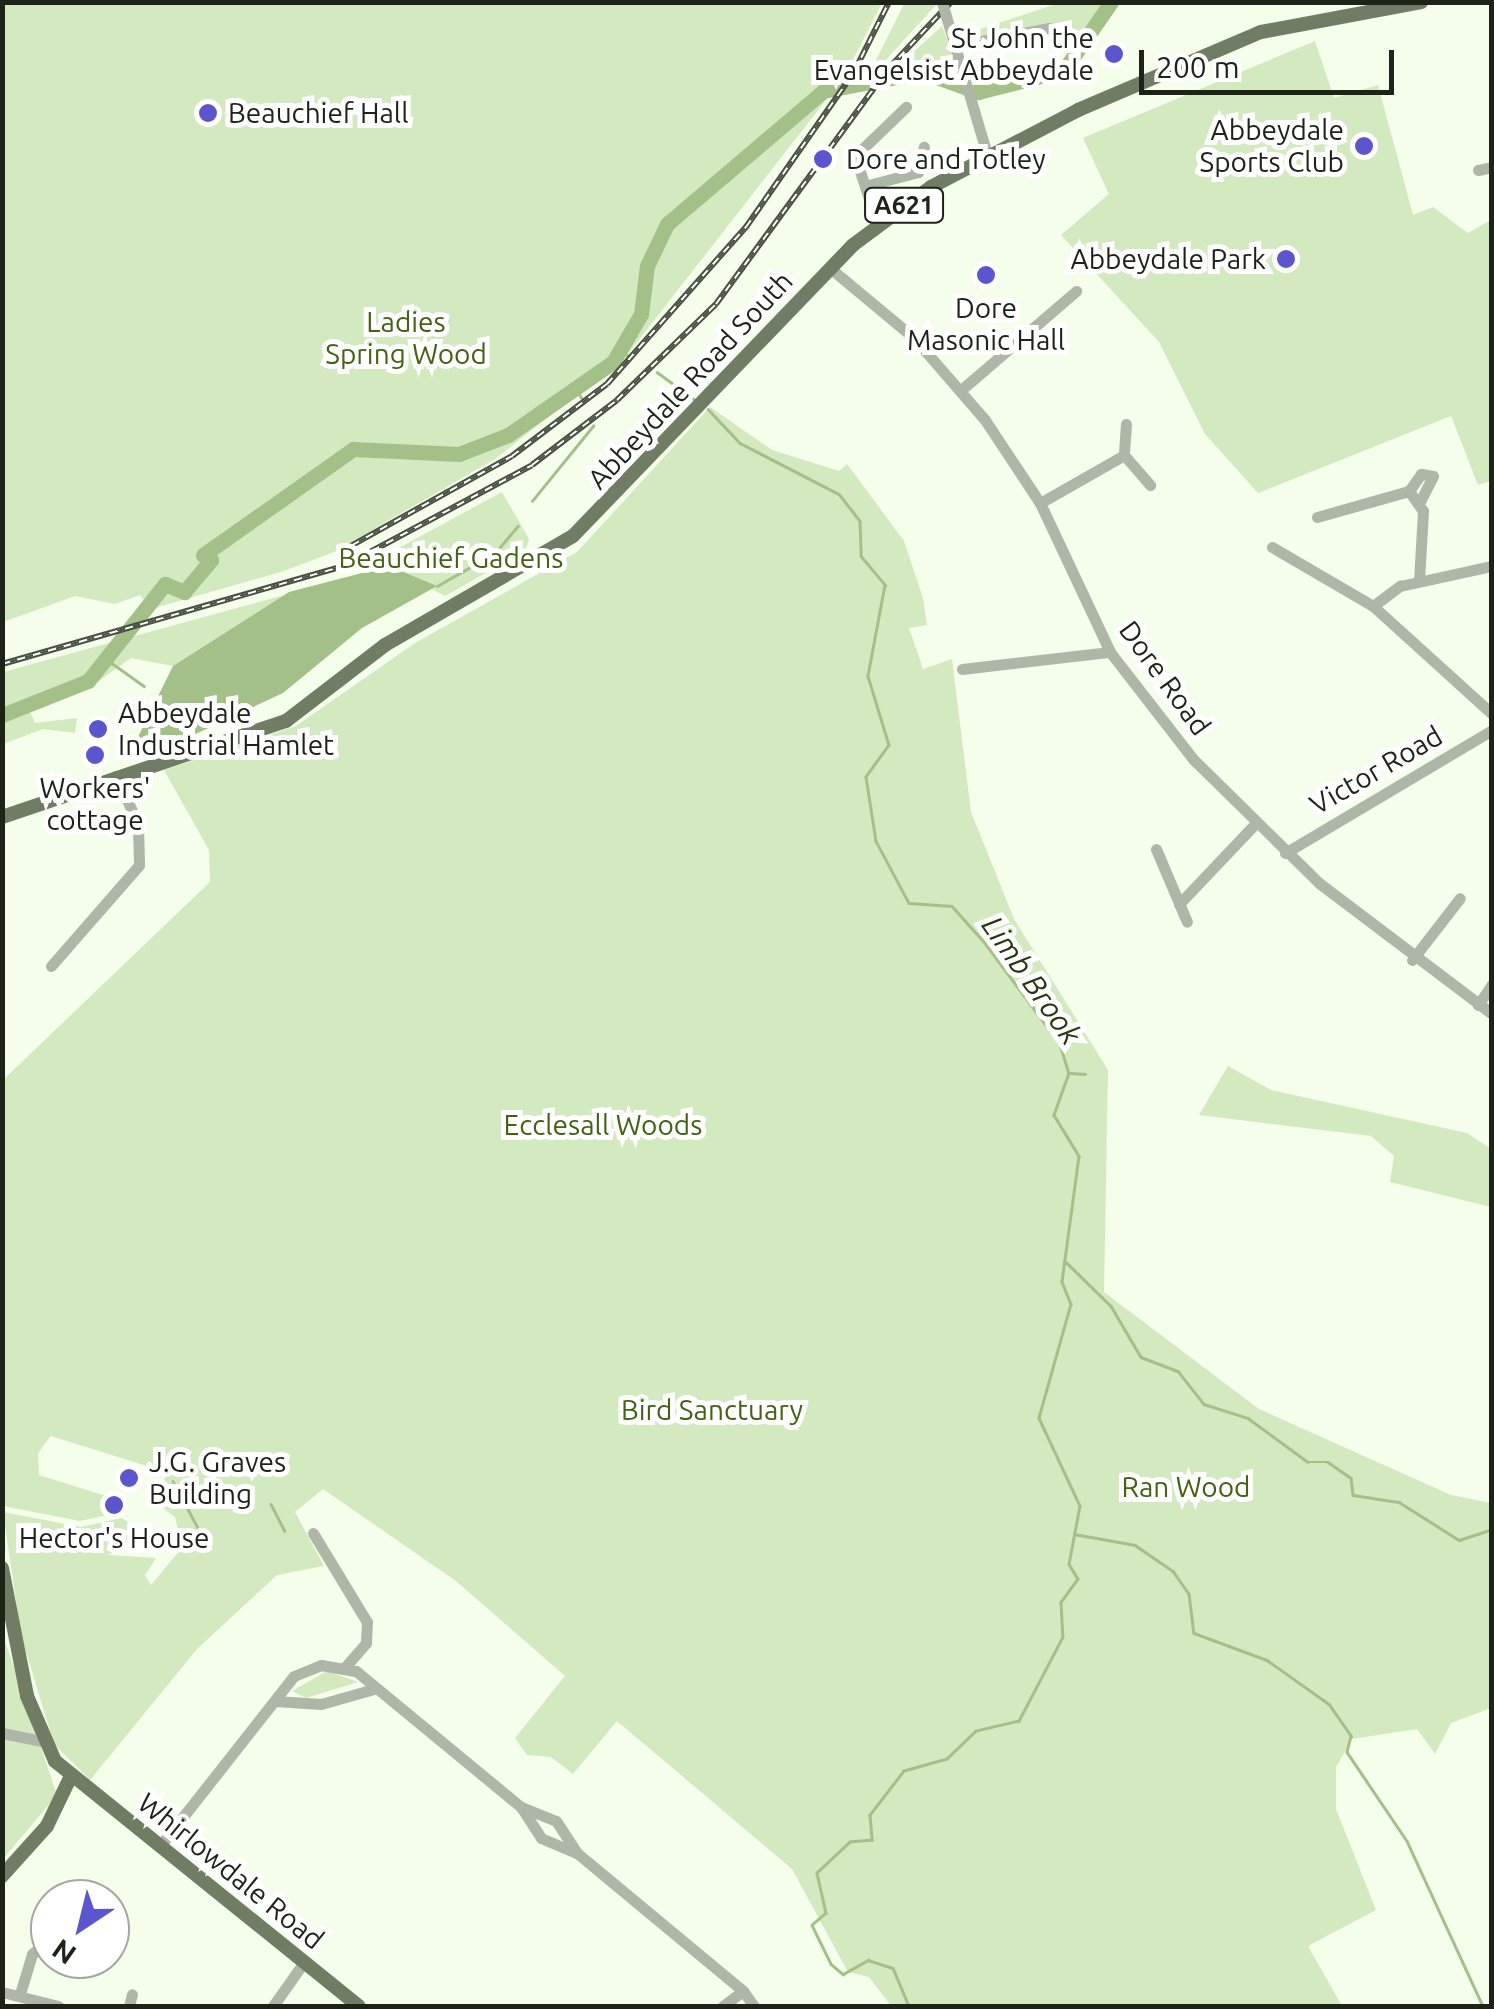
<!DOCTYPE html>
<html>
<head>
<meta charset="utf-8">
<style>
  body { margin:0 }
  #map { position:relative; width:1494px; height:2009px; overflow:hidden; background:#f4feea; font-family:Ubuntu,sans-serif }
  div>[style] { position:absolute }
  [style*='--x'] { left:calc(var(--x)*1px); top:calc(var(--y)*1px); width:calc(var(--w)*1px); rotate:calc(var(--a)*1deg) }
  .green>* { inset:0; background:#d3e9bf }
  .water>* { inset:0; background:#a4c089 }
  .stream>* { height:2.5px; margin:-1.25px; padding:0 1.25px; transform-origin:1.25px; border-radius:1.25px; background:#a4c089 }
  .river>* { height:15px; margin:-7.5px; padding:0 7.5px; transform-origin:7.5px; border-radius:7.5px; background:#a4c089 }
  .minor>* { height:11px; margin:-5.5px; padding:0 5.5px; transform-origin:5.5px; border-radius:5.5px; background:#aeb6a8 }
  .major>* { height:14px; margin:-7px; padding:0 7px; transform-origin:7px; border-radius:7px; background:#707d64 }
  .rail>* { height:6px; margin-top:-3px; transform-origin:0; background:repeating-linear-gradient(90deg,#fff 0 8px,#484f42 0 16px); box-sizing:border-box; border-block:2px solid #484f42 }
  .minor-bridge>* { height:11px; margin:-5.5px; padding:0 5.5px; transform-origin:5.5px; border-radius:5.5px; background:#aeb6a8 }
  .dots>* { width:28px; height:28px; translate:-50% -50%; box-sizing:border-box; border:5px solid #fff; border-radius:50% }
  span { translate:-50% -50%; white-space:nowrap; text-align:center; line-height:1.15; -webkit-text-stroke:10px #fff; paint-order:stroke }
  .shield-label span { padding:2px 8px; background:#fff; border:2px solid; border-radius:8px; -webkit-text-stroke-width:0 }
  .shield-label { font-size:25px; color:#1d2317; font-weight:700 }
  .poi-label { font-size:28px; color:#1d2317 }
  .right { translate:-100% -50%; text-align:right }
  .left { translate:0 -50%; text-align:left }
  .park-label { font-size:28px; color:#426314 }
  .street-label { font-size:28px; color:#1d2317 }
  .water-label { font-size:30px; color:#25370e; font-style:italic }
  .frame { position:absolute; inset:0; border:5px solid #1d2317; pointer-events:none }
  .north { position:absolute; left:30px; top:1879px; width:100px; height:100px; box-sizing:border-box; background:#fff; border:2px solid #a5a7a2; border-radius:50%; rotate:215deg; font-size:28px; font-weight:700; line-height:40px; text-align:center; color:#1d2317 }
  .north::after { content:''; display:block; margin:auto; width:35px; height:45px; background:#5b56ce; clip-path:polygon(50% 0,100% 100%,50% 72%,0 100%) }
  .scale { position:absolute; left:1139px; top:50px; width:255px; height:45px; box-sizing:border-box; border:5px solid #1d2317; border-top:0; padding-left:12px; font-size:30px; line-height:35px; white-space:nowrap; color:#1d2317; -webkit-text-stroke:8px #fff; paint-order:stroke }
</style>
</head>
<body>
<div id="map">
  <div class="green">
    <div style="clip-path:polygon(905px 2px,936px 5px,882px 64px,876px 60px)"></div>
    <div style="clip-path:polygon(2px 3px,3px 2px,882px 3px,844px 77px,627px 355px,495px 459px,334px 552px,281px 572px,151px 609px,140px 595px,115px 604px,75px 596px,3px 622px)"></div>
    <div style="clip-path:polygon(1111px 3px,1083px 52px,1070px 28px,955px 46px,953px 38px,1056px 4px)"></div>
    <div style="clip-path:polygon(942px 26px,963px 84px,957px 86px,898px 66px)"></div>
    <div style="clip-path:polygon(1315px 41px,1334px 98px,1378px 85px,1413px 215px,1433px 207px,1468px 233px,1491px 220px,1491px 481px,1478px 485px,1451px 416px,1258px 493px,1205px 434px,1159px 342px,1061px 235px,1109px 194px,1083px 138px)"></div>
    <div style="clip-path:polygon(710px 407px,772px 450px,839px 471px,847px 464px,904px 541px,923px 598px,927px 625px,909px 628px,923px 669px,952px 659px,971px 812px,1014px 919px,1108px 1070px,1104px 1292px,1259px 1409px,1451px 1495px,1491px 1503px,1491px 1708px,1451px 1723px,1435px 1754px,1417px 1729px,1352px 1739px,1336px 1767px,1336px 1809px,1376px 1910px,1308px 1946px,1342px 2006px,891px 2006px,869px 1977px,848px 1972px,792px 1869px,617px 1721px,573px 1774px,551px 1757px,527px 1755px,515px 1738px,565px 1676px,456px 1581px,323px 1489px,295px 1512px,324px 1566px,277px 1575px,197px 1649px,90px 1780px,54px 1744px,21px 1635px,3px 1512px,81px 1527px,122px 1518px,139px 1530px,136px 1541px,108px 1555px,156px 1558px,145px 1575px,151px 1585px,182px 1548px,175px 1517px,159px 1505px,166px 1472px,51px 1436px,38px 1453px,39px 1475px,109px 1497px,112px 1514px,80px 1521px,3px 1506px,3px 1080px,210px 882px,209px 850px,164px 770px,296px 726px,415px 643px,577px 552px)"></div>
    <div style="clip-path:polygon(502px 492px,529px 539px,525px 551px,445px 596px,389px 566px,360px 569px)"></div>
    <div style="clip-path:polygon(284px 595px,173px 666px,131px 658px,96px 683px,27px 705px,35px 723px,77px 718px,75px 733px,43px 729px,3px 744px,3px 672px)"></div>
    <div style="clip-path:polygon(1228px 1066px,1271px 1090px,1467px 1133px,1491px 1149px,1491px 1207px,1390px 1182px,1394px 1156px,1371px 1136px,1199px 1115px)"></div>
    <div style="clip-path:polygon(2px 1632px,57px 1795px,3px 1859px,2px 1859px)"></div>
    <div style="clip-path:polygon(327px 1671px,358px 1682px,306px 1698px,292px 1691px)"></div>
  </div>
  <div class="water">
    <div style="clip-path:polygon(389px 566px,437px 586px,362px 628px,283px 693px,157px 752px,135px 743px,173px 666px,289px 592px)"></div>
  </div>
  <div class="stream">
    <div style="--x:622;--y:352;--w:9;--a:32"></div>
    <div style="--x:657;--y:372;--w:46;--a:36.1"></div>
    <div style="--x:575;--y:386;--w:13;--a:61"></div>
    <div style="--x:708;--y:409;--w:47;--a:46.7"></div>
    <div style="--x:740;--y:443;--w:111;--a:27.3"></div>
    <div style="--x:839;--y:494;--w:34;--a:52"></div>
    <div style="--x:860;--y:521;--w:35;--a:88"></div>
    <div style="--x:861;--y:556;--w:38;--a:50"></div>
    <div style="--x:885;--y:585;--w:93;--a:100.6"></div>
    <div style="--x:868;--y:676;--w:72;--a:73.1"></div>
    <div style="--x:889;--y:745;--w:39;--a:126"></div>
    <div style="--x:866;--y:777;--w:65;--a:81.1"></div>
    <div style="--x:876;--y:841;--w:70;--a:62"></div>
    <div style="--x:909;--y:903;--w:43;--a:4"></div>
    <div style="--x:952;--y:906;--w:50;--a:48.3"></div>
    <div style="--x:985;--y:943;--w:126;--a:53.4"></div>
    <div style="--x:1060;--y:1044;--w:30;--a:73"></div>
    <div style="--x:1069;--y:1073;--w:45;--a:109.7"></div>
    <div style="--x:1054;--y:1115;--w:48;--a:58.6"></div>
    <div style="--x:1079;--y:1156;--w:127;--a:97.7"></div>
    <div style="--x:1062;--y:1282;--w:24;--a:68"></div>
    <div style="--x:1071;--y:1304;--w:118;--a:105.7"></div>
    <div style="--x:1039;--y:1418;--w:97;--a:65"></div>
    <div style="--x:1080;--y:1506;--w:59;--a:100.7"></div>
    <div style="--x:1069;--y:1564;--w:17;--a:59"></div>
    <div style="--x:1078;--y:1579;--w:29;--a:126"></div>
    <div style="--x:1061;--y:1602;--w:35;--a:87"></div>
    <div style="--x:1063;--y:1637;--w:95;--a:117.6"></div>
    <div style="--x:1019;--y:1721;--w:44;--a:166.9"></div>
    <div style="--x:976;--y:1731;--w:40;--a:136"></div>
    <div style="--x:947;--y:1759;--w:45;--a:164.4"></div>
    <div style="--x:904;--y:1771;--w:56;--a:127.7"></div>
    <div style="--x:870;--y:1815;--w:25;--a:85"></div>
    <div style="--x:872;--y:1840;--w:22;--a:175"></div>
    <div style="--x:850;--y:1842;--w:45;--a:136.8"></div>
    <div style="--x:817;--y:1873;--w:41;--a:77.3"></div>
    <div style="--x:826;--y:1913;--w:18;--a:139"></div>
    <div style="--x:812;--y:1925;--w:43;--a:64"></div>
    <div style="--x:831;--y:1964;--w:16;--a:40"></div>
    <div style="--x:843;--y:1974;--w:29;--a:-29"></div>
    <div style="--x:868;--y:1960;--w:26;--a:18"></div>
    <div style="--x:893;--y:1968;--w:41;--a:67.2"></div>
    <div style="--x:532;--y:501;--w:97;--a:-50.9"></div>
    <div style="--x:437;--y:586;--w:67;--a:-29.6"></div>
    <div style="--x:495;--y:553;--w:35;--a:-50"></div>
    <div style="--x:109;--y:661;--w:43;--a:35.5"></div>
    <div style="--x:1071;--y:1073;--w:14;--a:4"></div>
    <div style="--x:1066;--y:1262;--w:63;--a:44.4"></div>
    <div style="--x:1111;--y:1306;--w:59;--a:59.5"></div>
    <div style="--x:1141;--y:1357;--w:40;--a:21"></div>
    <div style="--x:1178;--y:1371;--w:42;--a:51.8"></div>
    <div style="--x:1204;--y:1404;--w:46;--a:17.7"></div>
    <div style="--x:1248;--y:1418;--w:74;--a:36.3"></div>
    <div style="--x:1308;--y:1462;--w:20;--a:0"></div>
    <div style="--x:1328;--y:1462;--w:28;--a:35"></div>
    <div style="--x:1351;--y:1478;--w:17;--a:83"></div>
    <div style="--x:1353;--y:1495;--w:47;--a:8.7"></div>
    <div style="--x:1399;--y:1502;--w:71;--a:32.3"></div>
    <div style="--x:1459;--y:1540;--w:35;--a:-18"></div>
    <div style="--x:173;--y:1481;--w:55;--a:62"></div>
    <div style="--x:271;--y:1504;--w:30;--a:63"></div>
    <div style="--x:1074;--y:1534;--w:62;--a:10.2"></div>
    <div style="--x:1135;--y:1545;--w:46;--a:34.4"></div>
    <div style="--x:1173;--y:1571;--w:28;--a:55"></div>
    <div style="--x:1189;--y:1594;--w:39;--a:83"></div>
    <div style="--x:1194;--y:1633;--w:78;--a:20.3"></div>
    <div style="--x:1267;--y:1660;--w:76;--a:35.4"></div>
    <div style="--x:1329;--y:1704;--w:39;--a:55"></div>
    <div style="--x:1351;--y:1736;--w:16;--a:104"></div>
    <div style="--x:1347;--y:1752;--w:107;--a:56"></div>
    <div style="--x:1407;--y:1841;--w:182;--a:65.3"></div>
  </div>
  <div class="river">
    <div style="--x:2;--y:715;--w:92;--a:-21.6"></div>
    <div style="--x:88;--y:681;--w:124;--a:-51.6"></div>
    <div style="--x:165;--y:584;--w:21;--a:23"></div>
    <div style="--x:184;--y:592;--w:42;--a:-49.8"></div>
    <div style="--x:211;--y:560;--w:9;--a:-148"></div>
    <div style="--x:203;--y:555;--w:184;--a:-35.2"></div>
    <div style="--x:353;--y:449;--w:106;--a:2.7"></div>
    <div style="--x:459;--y:454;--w:53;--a:-21.2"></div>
    <div style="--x:508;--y:435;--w:128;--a:-34.8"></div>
    <div style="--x:613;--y:362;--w:56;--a:-59.7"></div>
    <div style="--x:641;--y:314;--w:48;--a:-82.9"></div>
    <div style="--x:647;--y:266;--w:47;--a:-64.5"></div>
    <div style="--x:667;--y:224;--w:205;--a:-40.4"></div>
    <div style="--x:823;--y:91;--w:102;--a:-10.8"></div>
    <div style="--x:923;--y:72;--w:59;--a:20"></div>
    <div style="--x:978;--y:92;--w:89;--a:-14.3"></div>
    <div style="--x:1064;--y:70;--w:83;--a:-55.3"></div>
  </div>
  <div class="minor">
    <div style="--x:946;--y:16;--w:148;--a:73.5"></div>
    <div style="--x:955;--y:46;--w:96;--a:-10.8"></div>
    <div style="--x:1478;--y:170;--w:14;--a:-12"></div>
    <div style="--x:865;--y:186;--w:55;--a:-14.8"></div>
    <div style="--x:918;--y:172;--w:26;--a:-77"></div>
    <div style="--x:877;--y:223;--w:71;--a:-108.2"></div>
    <div style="--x:855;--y:156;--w:71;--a:-43.9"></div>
    <div style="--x:830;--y:268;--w:109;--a:39.8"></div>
    <div style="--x:914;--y:338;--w:108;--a:49.1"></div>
    <div style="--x:985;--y:420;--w:100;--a:56.5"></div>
    <div style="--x:1040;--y:503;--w:165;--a:64.8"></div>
    <div style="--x:1110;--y:652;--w:135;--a:52.2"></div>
    <div style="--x:1193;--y:759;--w:177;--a:44.5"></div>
    <div style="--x:1319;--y:883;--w:217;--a:37.1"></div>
    <div style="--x:961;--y:390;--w:152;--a:-40.7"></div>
    <div style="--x:1126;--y:424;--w:31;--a:94"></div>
    <div style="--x:1124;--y:455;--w:40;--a:49"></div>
    <div style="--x:1409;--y:491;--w:21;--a:-55"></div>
    <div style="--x:1421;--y:474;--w:12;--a:9"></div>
    <div style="--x:1433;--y:476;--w:28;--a:117"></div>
    <div style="--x:1040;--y:503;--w:97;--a:-29.7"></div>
    <div style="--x:1317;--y:517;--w:96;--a:-15.8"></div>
    <div style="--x:1409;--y:491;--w:24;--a:55"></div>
    <div style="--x:1423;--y:511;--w:70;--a:93.3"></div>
    <div style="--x:1272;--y:547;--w:117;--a:30.3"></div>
    <div style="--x:1373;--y:606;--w:161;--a:42.2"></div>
    <div style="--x:1373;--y:606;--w:34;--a:-37"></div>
    <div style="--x:1400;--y:586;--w:94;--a:-12.3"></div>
    <div style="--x:962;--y:669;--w:149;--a:-6.6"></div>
    <div style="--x:1156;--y:849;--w:79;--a:67"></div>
    <div style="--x:1285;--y:853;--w:241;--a:-30.7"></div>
    <div style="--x:1179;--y:904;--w:110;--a:-46.5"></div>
    <div style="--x:1412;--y:960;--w:78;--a:-52.3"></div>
    <div style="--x:51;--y:966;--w:134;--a:-48.9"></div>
    <div style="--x:139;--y:865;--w:41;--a:-91.4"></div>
    <div style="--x:138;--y:824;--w:53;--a:-114.6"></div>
    <div style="--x:1478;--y:1005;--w:25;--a:-56"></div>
    <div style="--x:313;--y:1533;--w:104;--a:58.8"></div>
    <div style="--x:367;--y:1622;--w:21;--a:93"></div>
    <div style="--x:366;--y:1643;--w:32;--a:131"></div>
    <div style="--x:275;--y:1701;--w:46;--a:3.7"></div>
    <div style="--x:321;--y:1704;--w:55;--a:-15.8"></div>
    <div style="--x:2;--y:1733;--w:41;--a:11.3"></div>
    <div style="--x:160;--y:1846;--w:216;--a:-51.8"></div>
    <div style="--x:294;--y:1676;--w:29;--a:-22"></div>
    <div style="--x:321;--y:1665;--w:36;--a:10"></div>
    <div style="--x:356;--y:1671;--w:214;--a:39.5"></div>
    <div style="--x:577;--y:1853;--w:38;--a:-123"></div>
    <div style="--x:556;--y:1821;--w:38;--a:-158"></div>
    <div style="--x:521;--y:1807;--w:37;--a:57"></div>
    <div style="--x:541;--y:1838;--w:39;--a:23"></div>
    <div style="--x:577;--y:1853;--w:216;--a:39.7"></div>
    <div style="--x:2;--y:1992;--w:58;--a:14"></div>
    <div style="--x:20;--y:1994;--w:42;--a:-73.3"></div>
    <div style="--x:32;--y:1954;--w:23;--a:-40"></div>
    <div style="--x:129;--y:2006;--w:12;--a:-76"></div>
    <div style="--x:273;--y:2006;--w:54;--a:-54.8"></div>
    <div style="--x:723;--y:2006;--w:25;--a:-37"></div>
    <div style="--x:743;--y:1991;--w:19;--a:54"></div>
  </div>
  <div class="major">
    <div style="--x:2;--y:817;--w:300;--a:-18.7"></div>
    <div style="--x:286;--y:721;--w:125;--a:-37.5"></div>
    <div style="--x:385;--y:645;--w:217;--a:-30.1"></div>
    <div style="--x:573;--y:536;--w:404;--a:-46.1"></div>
    <div style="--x:853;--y:245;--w:97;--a:-36.6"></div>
    <div style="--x:931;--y:187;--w:166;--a:-27.6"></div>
    <div style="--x:1078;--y:110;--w:199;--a:-23.1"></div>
    <div style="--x:1261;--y:32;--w:163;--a:-10.6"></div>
    <div style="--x:2;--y:1568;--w:130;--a:78.9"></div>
    <div style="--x:27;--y:1696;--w:71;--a:66.7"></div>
    <div style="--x:55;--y:1761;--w:390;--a:38.9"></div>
    <div style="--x:2;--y:1876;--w:67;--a:-48"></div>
    <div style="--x:47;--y:1826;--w:55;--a:-64.4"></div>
  </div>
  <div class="rail">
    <div style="--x:338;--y:553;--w:199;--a:-29.1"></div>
    <div style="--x:512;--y:456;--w:119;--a:-37.2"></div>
    <div style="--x:607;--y:384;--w:210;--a:-48.5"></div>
    <div style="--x:746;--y:227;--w:189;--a:-55.1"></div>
    <div style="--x:854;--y:72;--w:78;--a:-63.4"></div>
    <div style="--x:2;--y:664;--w:356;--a:-16"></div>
    <div style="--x:344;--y:566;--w:213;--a:-28.2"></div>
    <div style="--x:532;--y:465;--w:107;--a:-37.4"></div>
    <div style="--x:617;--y:400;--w:138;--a:-44.1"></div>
    <div style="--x:716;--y:304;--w:291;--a:-53.8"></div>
    <div style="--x:888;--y:69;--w:92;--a:-46.8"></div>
  </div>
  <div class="minor-bridge">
    <div style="--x:942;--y:2;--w:15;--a:74"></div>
  </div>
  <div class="dots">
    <div style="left:1114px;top:54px;background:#5b56ce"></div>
    <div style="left:208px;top:113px;background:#5b56ce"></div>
    <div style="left:1364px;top:146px;background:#5b56ce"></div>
    <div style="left:823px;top:159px;background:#5b56ce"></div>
    <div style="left:1286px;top:259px;background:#5b56ce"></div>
    <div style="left:986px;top:275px;background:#5b56ce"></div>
    <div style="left:98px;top:729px;background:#5b56ce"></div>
    <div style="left:95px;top:755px;background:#5b56ce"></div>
    <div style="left:129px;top:1478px;background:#5b56ce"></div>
    <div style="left:114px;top:1505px;background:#5b56ce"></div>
  </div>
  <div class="shield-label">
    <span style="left:904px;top:205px">A621</span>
  </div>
  <div class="poi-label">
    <span class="right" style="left:1094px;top:54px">St John the<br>Evangelsist Abbeydale</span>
    <span class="left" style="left:228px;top:113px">Beauchief Hall</span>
    <span class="right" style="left:1344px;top:146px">Abbeydale<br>Sports Club</span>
    <span class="left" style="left:846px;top:159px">Dore and Totley</span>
    <span class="right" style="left:1266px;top:259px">Abbeydale Park</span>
    <span style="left:986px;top:324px">Dore<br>Masonic Hall</span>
    <span class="left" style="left:118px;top:729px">Abbeydale<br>Industrial Hamlet</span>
    <span style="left:95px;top:804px">Workers'<br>cottage</span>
    <span class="left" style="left:149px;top:1478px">J.G. Graves<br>Building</span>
    <span style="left:114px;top:1538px">Hector's House</span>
  </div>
  <div class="park-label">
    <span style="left:406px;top:338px">Ladies<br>Spring Wood</span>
    <span style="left:451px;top:558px">Beauchief Gadens</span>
    <span style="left:603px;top:1125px">Ecclesall Woods</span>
    <span style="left:712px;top:1410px">Bird Sanctuary</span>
    <span style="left:1186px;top:1487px">Ran Wood</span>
  </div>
  <div class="street-label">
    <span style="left:690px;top:380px;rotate:-47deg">Abbeydale Road South</span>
    <span style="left:1165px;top:678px;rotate:54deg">Dore Road</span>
    <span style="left:1376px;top:770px;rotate:-30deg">Victor Road</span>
    <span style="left:231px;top:1871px;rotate:39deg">Whirlowdale Road</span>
  </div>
  <div class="water-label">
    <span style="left:1032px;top:980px;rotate:55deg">Limb Brook</span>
  </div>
  <div class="frame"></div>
  <div class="north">N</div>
  <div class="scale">200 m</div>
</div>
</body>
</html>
